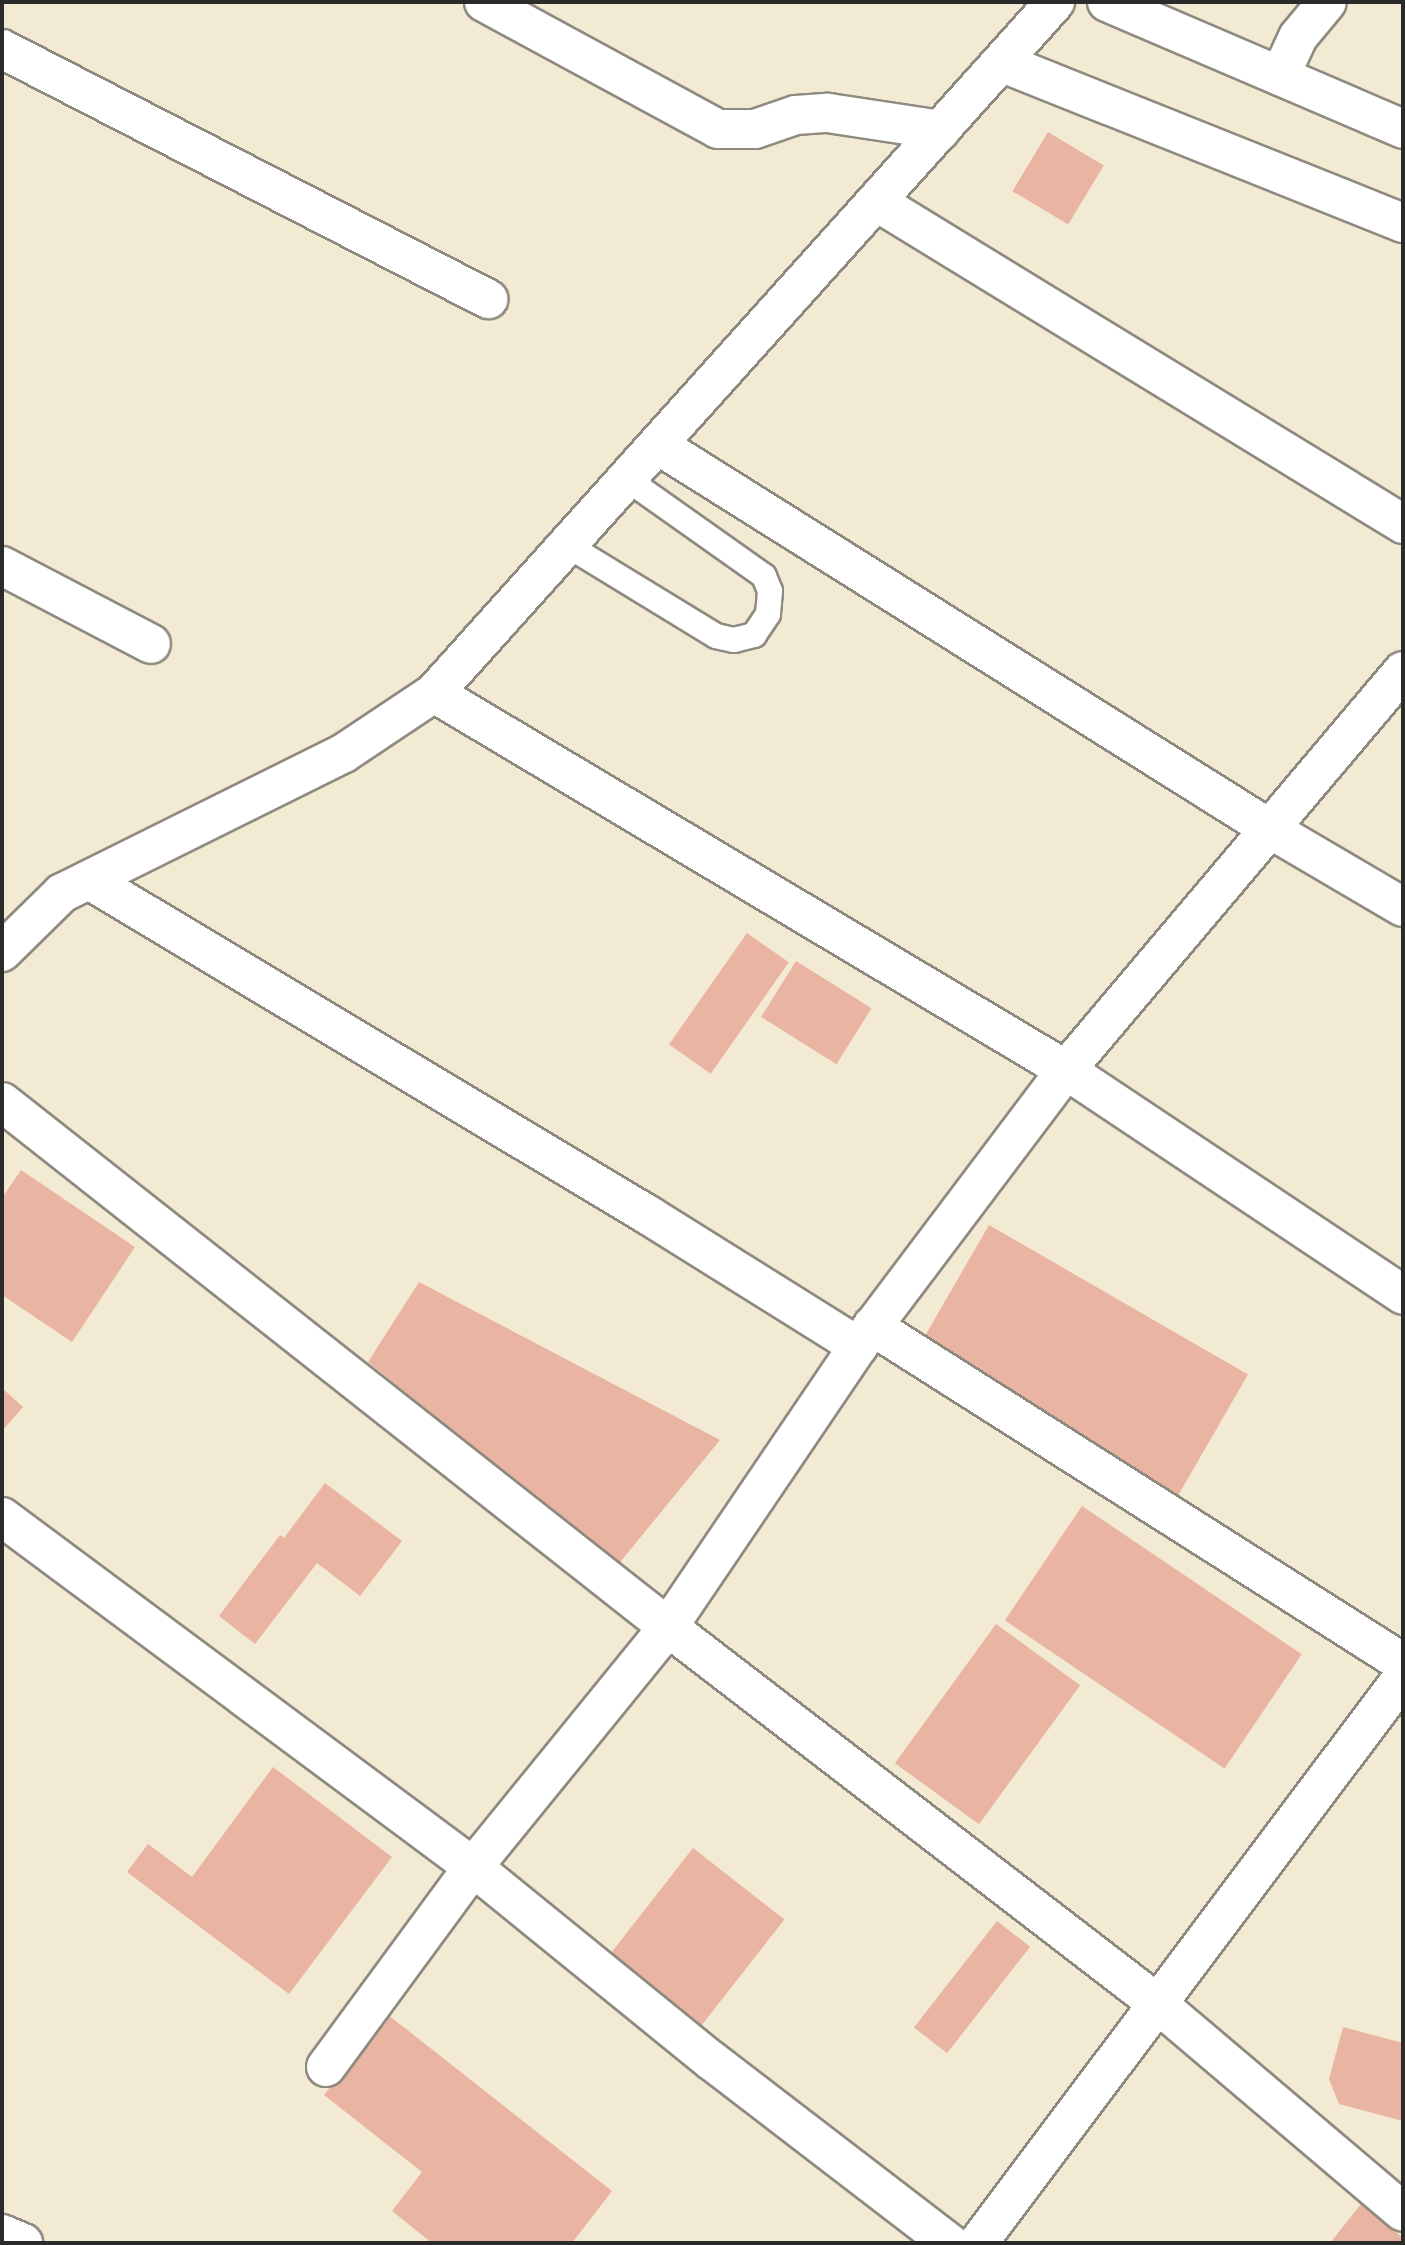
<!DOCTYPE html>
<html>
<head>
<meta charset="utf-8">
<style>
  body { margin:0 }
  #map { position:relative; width:1405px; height:2245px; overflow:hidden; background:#f3ead4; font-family:Vollkorn,serif }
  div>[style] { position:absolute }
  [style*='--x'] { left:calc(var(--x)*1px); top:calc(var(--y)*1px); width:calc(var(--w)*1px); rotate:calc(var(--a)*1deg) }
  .building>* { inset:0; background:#e9b4a1; transform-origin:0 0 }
  .roads { filter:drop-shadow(2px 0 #8f8a80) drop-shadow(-2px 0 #8f8a80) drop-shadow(0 2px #8f8a80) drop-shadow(0 -2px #8f8a80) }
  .service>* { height:24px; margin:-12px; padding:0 12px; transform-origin:12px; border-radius:12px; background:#fff }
  .minor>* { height:38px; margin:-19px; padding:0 19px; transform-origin:19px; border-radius:19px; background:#fff }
  .tertiary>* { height:38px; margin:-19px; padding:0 19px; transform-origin:19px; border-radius:19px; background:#fff }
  span { translate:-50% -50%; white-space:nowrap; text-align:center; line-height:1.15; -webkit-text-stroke:5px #fdfcf7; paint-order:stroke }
  .frame { position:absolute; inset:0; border:4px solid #2b2b2b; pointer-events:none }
</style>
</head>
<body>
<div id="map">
  <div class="building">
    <div style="left:1048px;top:132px;width:65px;height:69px;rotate:31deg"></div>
    <div style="left:747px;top:933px;width:51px;height:136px;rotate:35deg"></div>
    <div style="left:796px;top:961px;width:89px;height:66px;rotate:32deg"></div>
    <div style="clip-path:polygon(21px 1170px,135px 1247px,72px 1342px,2px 1295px,2px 1198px)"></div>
    <div style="left:989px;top:1225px;width:299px;height:140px;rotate:30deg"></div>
    <div style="clip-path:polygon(419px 1282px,720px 1440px,617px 1566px,368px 1362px)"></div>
    <div style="clip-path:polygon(2px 1388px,23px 1407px,2px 1431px)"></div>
    <div style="clip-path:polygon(325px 1483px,402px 1541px,360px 1596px,317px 1563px,255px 1644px,219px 1616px,280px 1535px,284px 1538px)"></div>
    <div style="left:1082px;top:1506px;width:265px;height:138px;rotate:34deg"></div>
    <div style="left:996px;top:1624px;width:104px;height:172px;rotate:36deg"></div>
    <div style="clip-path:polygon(273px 1767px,392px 1857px,289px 1994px,127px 1872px,148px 1844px,192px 1877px)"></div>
    <div style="left:693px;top:1848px;width:116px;height:137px;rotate:38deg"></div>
    <div style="left:997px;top:1921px;width:42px;height:135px;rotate:38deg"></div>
    <div style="clip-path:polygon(387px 2014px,612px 2191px,572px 2243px,432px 2243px,392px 2211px,422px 2172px,324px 2095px)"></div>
    <div style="clip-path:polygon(1343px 2027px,1403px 2043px,1403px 2121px,1339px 2104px,1329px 2079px)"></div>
    <div style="clip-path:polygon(1361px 2204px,1403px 2238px,1403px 2243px,1330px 2243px)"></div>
  </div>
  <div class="roads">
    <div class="service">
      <div style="--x:567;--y:545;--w:175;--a:31.4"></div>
      <div style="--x:716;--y:636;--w:18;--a:13"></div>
      <div style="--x:734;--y:640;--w:21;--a:-14"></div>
      <div style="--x:754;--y:635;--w:25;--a:-56"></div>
      <div style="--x:768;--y:614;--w:23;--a:-85"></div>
      <div style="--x:770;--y:591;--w:16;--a:-112"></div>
      <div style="--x:764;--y:576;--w:168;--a:-144.7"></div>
    </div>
    <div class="minor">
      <div style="--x:484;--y:2;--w:266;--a:28.5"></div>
      <div style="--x:718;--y:129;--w:37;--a:0"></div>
      <div style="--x:755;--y:129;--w:43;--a:-18.9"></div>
      <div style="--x:796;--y:115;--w:32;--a:-4"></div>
      <div style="--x:828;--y:113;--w:114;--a:8.6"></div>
      <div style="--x:1107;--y:2;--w:322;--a:23.2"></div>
      <div style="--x:2;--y:49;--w:547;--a:27.22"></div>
      <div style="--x:1003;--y:63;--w:431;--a:21.8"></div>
      <div style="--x:1280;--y:76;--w:43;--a:-65.2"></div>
      <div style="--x:1298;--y:37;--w:45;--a:-50.4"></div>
      <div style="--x:877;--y:202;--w:617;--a:31.47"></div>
      <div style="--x:658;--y:445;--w:722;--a:32.11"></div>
      <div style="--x:1270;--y:829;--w:154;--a:30.4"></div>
      <div style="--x:2;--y:566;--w:168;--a:27.6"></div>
      <div style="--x:434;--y:693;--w:736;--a:30.82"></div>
      <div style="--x:1066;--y:1070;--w:405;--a:33.7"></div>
      <div style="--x:89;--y:880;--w:652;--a:30.93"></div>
      <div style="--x:648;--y:1215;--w:248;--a:32"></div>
      <div style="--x:858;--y:1346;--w:346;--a:-53"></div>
      <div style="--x:1066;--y:1070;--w:522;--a:-49.82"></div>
      <div style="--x:2;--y:1102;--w:848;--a:38.25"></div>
      <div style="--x:668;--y:1627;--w:618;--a:37.57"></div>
      <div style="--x:1158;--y:2004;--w:321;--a:40.3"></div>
      <div style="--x:872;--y:1326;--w:629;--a:32.4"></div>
      <div style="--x:2;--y:1517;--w:587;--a:36.62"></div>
      <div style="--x:473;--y:1867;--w:308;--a:39.1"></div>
      <div style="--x:712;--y:2061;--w:299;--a:37.5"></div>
      <div style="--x:326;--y:2067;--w:248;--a:-53.7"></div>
      <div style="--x:473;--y:1867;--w:309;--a:-50.9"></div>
      <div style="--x:668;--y:1627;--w:339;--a:-55.9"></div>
      <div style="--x:2;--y:2234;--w:23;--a:23"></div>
      <div style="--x:978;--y:2243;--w:708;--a:-53.1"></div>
    </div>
    <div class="tertiary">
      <div style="--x:2;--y:952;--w:84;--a:-44.5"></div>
      <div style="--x:62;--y:893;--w:315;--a:-26.4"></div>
      <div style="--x:344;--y:753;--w:108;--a:-33.7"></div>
      <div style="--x:434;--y:693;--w:929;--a:-48.05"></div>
    </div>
  </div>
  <div class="frame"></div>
</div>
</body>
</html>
